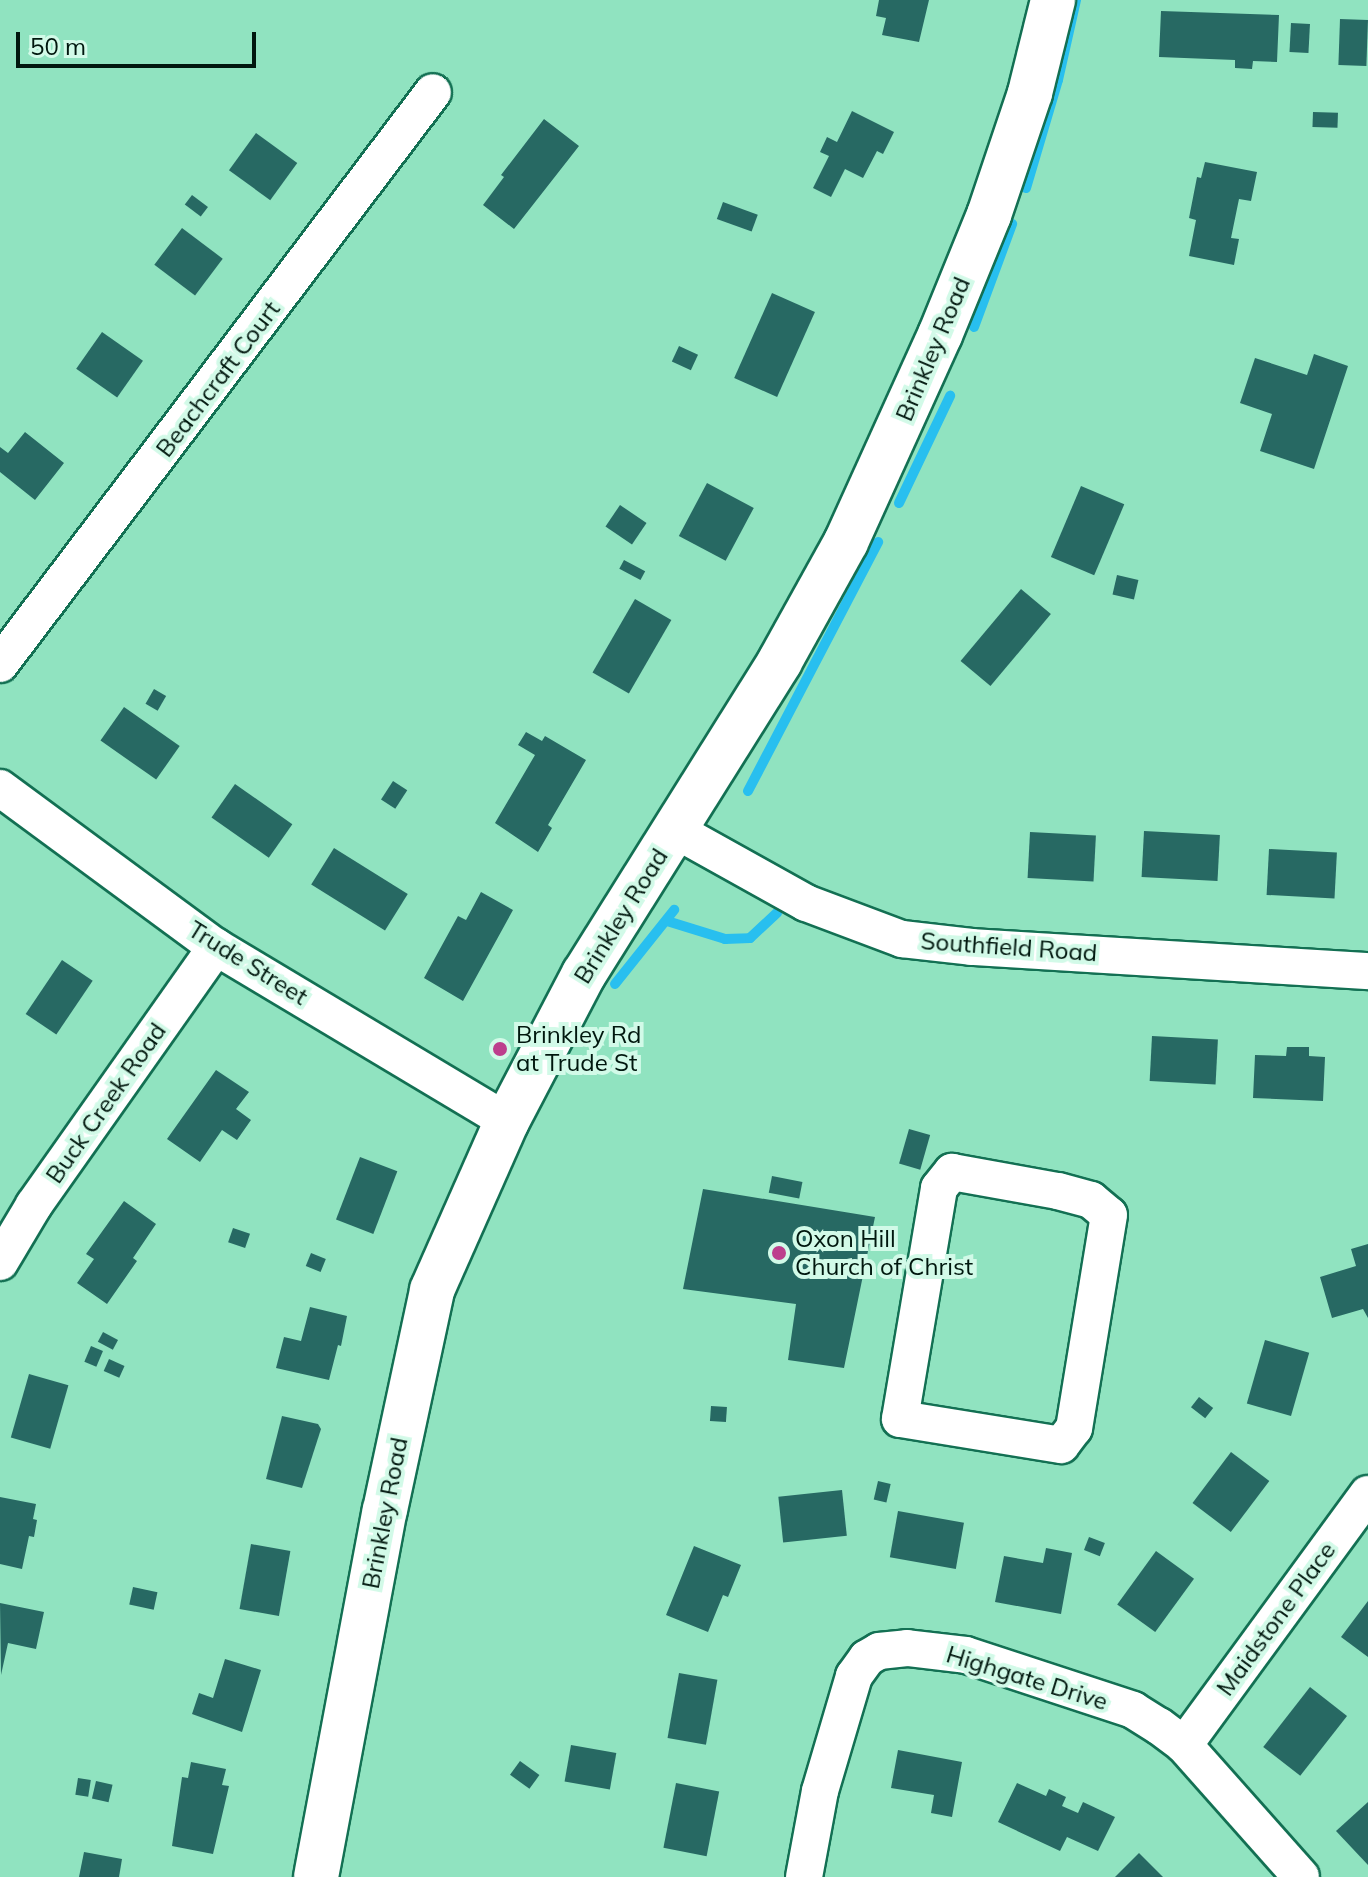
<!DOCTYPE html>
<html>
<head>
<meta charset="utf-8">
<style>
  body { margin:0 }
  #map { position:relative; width:1368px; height:1877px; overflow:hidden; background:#90e3c0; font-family:Mulish,sans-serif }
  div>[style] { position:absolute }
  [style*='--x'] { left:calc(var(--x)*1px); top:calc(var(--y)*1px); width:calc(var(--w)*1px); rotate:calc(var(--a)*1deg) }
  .stream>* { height:10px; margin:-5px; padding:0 5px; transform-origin:5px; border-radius:5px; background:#28bfef }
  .building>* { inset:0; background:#276963; transform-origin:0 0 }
  .roads { filter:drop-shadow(2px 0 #137053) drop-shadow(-2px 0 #137053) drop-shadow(0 2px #137053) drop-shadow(0 -2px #137053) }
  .minor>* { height:36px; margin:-18px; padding:0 18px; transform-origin:18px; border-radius:18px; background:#fff }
  .major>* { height:44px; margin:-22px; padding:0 22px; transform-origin:22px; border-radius:22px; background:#fff }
  .dots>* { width:22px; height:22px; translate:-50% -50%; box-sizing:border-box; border:4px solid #d2fae8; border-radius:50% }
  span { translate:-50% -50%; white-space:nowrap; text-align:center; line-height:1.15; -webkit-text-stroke:8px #d2fae8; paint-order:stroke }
  .street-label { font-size:24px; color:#00170e }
  .poi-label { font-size:24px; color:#00170e }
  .left { translate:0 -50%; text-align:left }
  .scale { position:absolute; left:16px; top:32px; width:240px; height:36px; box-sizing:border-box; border:4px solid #00170e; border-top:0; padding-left:10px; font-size:24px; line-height:28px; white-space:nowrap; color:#00170e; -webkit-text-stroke:6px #d2fae8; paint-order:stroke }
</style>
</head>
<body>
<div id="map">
  <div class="stream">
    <div style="--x:1026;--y:188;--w:113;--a:-73.5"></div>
    <div style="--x:1058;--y:80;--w:82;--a:-77.3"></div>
    <div style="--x:974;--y:327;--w:110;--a:-69.7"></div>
    <div style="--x:899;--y:503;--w:119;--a:-64.5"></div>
    <div style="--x:748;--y:791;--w:281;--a:-62.4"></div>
    <div style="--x:667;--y:921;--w:61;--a:17.2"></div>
    <div style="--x:725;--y:939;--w:25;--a:-2"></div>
    <div style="--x:750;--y:938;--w:37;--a:-43"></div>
    <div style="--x:615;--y:984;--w:95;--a:-51.4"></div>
  </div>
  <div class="building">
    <div style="clip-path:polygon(879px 0,929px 0,919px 42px,882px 35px,886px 18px,876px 16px)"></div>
    <div style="clip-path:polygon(1161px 11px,1279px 15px,1277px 62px,1253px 61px,1252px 69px,1235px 68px,1235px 60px,1159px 57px)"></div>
    <div style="left:1340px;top:19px;width:28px;height:46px;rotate:2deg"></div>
    <div style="left:1291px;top:23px;width:19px;height:29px;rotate:3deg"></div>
    <div style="clip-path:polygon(852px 111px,894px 132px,883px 154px,877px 151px,863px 178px,845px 169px,831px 197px,813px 188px,829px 156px,820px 152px,827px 137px,837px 142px)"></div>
    <div style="left:1313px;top:112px;width:25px;height:15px;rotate:2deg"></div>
    <div style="clip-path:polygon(544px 119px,579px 146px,514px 229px,483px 205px,504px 177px,501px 175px)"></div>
    <div style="left:256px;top:133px;width:51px;height:46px;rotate:36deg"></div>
    <div style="clip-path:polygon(1205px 162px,1257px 172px,1251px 201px,1239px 199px,1231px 238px,1239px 239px,1234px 265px,1189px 256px,1196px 220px,1189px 218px,1197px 177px,1201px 178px)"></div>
    <div style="left:192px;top:195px;width:20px;height:12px;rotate:37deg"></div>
    <div style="left:723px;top:202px;width:37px;height:18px;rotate:20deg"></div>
    <div style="left:182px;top:228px;width:51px;height:46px;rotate:37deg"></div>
    <div style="left:772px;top:293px;width:47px;height:93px;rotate:24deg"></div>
    <div style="left:102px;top:332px;width:50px;height:45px;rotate:35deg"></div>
    <div style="left:679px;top:346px;width:21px;height:17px;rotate:25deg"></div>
    <div style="clip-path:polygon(1314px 354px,1348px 366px,1314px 469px,1260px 451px,1272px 414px,1240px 403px,1255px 358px,1307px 375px)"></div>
    <div style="clip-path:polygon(25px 432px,64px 463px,35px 500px,0 472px,0 447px,8px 453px)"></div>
    <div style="left:707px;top:483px;width:53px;height:60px;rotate:28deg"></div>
    <div style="left:1081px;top:486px;width:47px;height:77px;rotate:23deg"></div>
    <div style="left:620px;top:505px;width:32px;height:26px;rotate:34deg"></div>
    <div style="left:624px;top:560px;width:24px;height:10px;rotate:28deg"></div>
    <div style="left:1117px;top:575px;width:22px;height:20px;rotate:13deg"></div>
    <div style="left:1021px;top:589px;width:39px;height:94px;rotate:40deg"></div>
    <div style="left:635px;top:599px;width:42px;height:85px;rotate:30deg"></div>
    <div style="left:154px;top:689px;width:14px;height:17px;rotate:30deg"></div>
    <div style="left:124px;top:707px;width:68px;height:41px;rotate:35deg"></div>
    <div style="clip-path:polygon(526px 732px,542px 741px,545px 736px,586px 760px,548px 825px,552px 828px,538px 852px,495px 823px,535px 755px,518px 745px)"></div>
    <div style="left:393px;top:781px;width:17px;height:22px;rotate:33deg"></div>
    <div style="left:235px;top:784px;width:70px;height:41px;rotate:35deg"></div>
    <div style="left:1144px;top:831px;width:76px;height:46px;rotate:3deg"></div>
    <div style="left:1030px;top:832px;width:66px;height:46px;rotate:3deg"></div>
    <div style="left:334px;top:848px;width:87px;height:43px;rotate:32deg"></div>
    <div style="left:1269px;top:849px;width:68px;height:46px;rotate:3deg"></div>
    <div style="clip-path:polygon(481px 892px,513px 910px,463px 1001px,424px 978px,458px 916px,466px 920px)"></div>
    <div style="left:62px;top:960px;width:37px;height:65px;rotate:34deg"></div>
    <div style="left:1152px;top:1036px;width:66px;height:45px;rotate:3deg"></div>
    <div style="clip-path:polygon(1287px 1047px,1309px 1047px,1309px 1056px,1325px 1057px,1323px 1101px,1253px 1098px,1255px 1055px,1286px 1056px)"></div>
    <div style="clip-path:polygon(216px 1070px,249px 1092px,236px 1109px,251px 1120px,237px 1140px,222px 1130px,200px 1162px,167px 1139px)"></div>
    <div style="left:909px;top:1129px;width:22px;height:36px;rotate:16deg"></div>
    <div style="left:360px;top:1157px;width:40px;height:67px;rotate:21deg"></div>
    <div style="left:772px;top:1176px;width:31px;height:17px;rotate:11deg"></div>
    <div style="clip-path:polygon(703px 1189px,875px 1217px,844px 1368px,788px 1360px,796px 1304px,683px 1289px)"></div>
    <div style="clip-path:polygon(124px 1201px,156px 1224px,133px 1258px,137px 1261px,107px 1304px,77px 1283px,94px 1259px,86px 1254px)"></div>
    <div style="left:233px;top:1228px;width:18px;height:15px;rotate:19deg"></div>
    <div style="clip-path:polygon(1368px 1244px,1368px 1318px,1363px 1309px,1332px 1318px,1320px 1277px,1356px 1266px,1351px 1249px)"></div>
    <div style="left:311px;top:1253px;width:16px;height:14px;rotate:22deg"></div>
    <div style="clip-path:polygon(310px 1307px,347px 1316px,341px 1346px,338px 1345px,329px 1380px,276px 1368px,284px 1337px,301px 1341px)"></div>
    <div style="left:103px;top:1332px;width:17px;height:11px;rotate:28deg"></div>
    <div style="left:1265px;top:1340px;width:46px;height:66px;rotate:16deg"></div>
    <div style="left:91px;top:1346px;width:13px;height:17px;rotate:23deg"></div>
    <div style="left:109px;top:1359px;width:17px;height:13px;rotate:24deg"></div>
    <div style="left:29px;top:1374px;width:41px;height:66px;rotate:16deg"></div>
    <div style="left:1199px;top:1397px;width:18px;height:13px;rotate:38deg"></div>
    <div style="left:711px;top:1406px;width:16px;height:15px;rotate:4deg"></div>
    <div style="clip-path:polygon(282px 1416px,318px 1424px,321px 1429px,302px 1488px,266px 1479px)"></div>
    <div style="left:1231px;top:1452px;width:48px;height:64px;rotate:37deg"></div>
    <div style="left:878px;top:1481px;width:13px;height:19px;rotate:13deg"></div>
    <div style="left:842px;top:1490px;width:46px;height:64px;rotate:84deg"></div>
    <div style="clip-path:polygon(0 1497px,36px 1504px,33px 1519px,37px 1520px,34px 1537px,29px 1536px,22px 1569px,0 1564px)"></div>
    <div style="left:898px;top:1511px;width:67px;height:47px;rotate:10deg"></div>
    <div style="left:1089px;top:1537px;width:17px;height:14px;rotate:21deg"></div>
    <div style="left:251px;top:1544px;width:40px;height:66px;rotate:10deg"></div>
    <div style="clip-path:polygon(694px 1546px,741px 1565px,728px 1597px,723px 1595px,708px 1632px,666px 1615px)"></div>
    <div style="clip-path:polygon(1046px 1548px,1072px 1553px,1061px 1614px,995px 1602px,1004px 1556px,1043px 1563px)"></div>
    <div style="left:1156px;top:1551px;width:47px;height:66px;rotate:36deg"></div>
    <div style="left:133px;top:1587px;width:25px;height:18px;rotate:12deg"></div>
    <div style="clip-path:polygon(1368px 1601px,1368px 1657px,1341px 1637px)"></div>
    <div style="clip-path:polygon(0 1603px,44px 1612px,36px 1649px,8px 1643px,1px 1675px)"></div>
    <div style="clip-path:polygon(225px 1659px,261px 1670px,242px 1732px,192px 1714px,199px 1693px,213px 1698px)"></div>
    <div style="left:679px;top:1673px;width:39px;height:66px;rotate:10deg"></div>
    <div style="left:1310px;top:1687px;width:47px;height:76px;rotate:38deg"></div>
    <div style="left:571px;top:1745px;width:46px;height:37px;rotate:10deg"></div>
    <div style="clip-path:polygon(898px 1750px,962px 1762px,952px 1817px,931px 1813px,934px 1795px,891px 1788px)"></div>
    <div style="left:520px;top:1761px;width:24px;height:17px;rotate:36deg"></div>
    <div style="clip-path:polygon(191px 1762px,226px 1769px,222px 1785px,229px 1786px,213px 1854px,172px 1846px,182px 1777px,188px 1778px)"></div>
    <div style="left:78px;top:1778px;width:13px;height:17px;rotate:9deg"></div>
    <div style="left:96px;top:1781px;width:17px;height:18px;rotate:13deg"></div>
    <div style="left:676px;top:1783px;width:44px;height:66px;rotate:11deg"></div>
    <div style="clip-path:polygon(1017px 1783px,1046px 1796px,1049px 1789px,1066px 1797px,1062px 1806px,1078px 1813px,1083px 1802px,1115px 1817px,1098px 1851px,1067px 1837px,1060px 1851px,998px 1822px)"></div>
    <div style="clip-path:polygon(1368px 1802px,1368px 1865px,1336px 1831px)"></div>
    <div style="clip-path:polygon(84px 1852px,122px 1859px,119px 1877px,79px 1877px)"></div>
    <div style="clip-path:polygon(1139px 1853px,1163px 1877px,1115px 1877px)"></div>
  </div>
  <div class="roads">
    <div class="minor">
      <div style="--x:0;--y:664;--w:717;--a:-52.87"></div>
      <div style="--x:0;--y:788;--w:268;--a:36.4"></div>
      <div style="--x:216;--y:947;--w:339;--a:30.9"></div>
      <div style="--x:675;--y:830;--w:150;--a:29.1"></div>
      <div style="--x:806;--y:903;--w:103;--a:20.6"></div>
      <div style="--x:902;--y:939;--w:70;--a:6.5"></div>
      <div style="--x:972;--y:947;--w:397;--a:3.5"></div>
      <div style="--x:952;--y:1172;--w:108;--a:10.2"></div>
      <div style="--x:1058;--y:1191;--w:34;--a:15"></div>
      <div style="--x:1091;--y:1200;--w:23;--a:40"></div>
      <div style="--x:1109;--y:1215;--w:216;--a:99.3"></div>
      <div style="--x:1074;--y:1428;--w:21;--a:127"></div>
      <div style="--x:1061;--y:1445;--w:163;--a:-170.8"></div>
      <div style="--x:900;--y:1419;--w:234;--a:-80.4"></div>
      <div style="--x:939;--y:1188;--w:21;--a:-51"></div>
      <div style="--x:0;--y:1262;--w:66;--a:-59.2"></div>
      <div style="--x:34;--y:1205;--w:316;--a:-54.8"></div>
      <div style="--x:1184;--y:1745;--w:311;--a:-53.8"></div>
      <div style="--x:804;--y:1877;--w:87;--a:-79.5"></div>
      <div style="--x:820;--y:1791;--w:120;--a:-73.5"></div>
      <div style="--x:854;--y:1676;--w:22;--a:-54"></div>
      <div style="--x:867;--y:1658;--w:14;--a:-30"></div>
      <div style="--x:879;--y:1651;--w:28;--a:-6"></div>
      <div style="--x:907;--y:1648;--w:59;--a:6.8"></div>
      <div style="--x:966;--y:1655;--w:176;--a:18.2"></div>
      <div style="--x:1133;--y:1710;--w:31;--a:32"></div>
      <div style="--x:1159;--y:1726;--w:31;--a:37"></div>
      <div style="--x:1184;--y:1745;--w:176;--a:48.4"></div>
    </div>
    <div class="major">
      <div style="--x:316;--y:1877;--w:373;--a:-79.4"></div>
      <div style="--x:385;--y:1510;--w:225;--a:-77.9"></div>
      <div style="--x:432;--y:1290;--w:185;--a:-66.1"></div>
      <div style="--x:507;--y:1121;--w:166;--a:-62.4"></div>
      <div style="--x:584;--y:974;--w:369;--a:-57.9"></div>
      <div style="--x:780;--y:661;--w:136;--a:-61"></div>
      <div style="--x:846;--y:542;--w:227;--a:-65.6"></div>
      <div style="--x:940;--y:335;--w:130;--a:-67.8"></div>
      <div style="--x:989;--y:215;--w:129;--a:-71.4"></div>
      <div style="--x:1030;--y:93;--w:96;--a:-76.1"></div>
    </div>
  </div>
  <div class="dots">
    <div style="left:500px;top:1049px;background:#bd3f8d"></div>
    <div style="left:779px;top:1253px;background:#bd3f8d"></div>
  </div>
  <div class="street-label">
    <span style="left:933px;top:349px;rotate:-67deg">Brinkley Road</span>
    <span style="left:218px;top:379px;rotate:-53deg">Beachcraft Court</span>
    <span style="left:621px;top:916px;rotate:-58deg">Brinkley Road</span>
    <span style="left:1009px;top:947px;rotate:4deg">Southfield Road</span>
    <span style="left:248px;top:963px;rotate:32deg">Trude Street</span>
    <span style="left:106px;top:1103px;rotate:-55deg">Buck Creek Road</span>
    <span style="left:385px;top:1513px;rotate:-79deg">Brinkley Road</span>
    <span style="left:1276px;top:1619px;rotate:-54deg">Maidstone Place</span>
    <span style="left:1027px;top:1678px;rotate:17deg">Highgate Drive</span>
  </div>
  <div class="poi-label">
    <span class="left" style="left:516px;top:1049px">Brinkley Rd<br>at Trude St</span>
    <span class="left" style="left:795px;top:1253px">Oxon Hill<br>Church of Christ</span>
  </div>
  <div class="scale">50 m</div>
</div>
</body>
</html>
